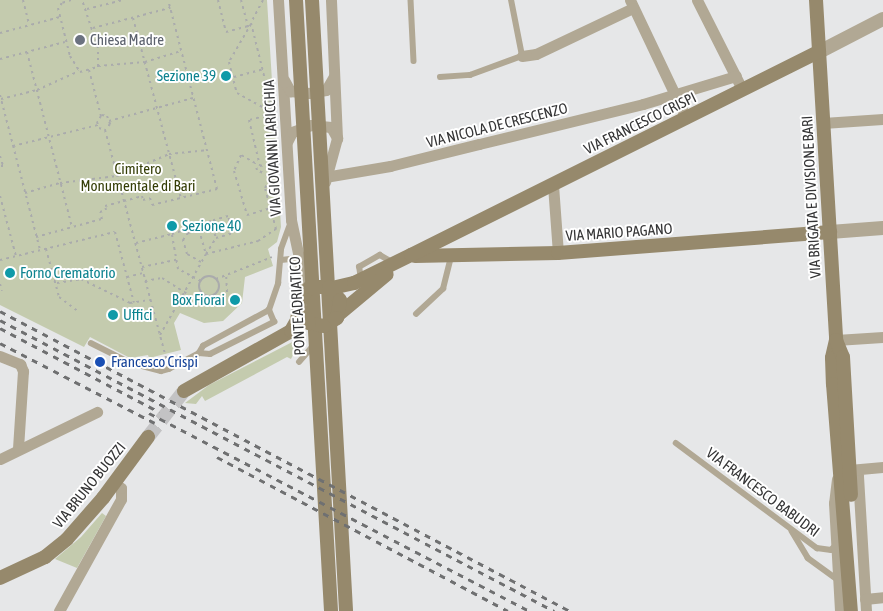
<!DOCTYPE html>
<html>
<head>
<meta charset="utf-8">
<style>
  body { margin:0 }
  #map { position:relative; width:883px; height:611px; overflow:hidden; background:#e6e7e8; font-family:"Asap Condensed",sans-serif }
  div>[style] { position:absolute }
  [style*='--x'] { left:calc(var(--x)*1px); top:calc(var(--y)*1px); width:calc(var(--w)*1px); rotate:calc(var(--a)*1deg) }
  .green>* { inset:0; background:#c4cbae }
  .secondary-tunnel>* { height:14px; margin-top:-7px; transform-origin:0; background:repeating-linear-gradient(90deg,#c3c3c4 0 14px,transparent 0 21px) }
  .path>* { height:2px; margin-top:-1px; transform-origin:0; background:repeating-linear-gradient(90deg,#aaabac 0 2.5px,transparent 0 6.5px) }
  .path>.ring { margin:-1px; padding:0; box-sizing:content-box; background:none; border:2px solid #aaabac; border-radius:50% }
  .service>* { height:5.5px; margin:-2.75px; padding:0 2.75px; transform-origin:2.75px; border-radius:2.75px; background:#b1a894 }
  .minor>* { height:11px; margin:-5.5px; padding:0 5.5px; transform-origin:5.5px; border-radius:5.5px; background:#b1a894 }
  .tertiary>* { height:14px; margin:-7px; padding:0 7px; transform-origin:7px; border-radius:7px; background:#b1a894 }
  .secondary>* { height:14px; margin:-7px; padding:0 7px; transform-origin:7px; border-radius:7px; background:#96896c }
  .rail>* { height:3px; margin-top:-1.5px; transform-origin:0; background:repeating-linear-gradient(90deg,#6f7071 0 6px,transparent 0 12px) }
  .dots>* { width:14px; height:14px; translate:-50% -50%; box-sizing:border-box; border:2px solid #fff; border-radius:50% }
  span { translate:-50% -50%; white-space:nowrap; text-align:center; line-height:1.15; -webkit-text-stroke:4px #fff; paint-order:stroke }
  .worship-label { font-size:15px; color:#5b616d }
  .left { translate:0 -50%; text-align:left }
  .culture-label { font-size:15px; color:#0d838f }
  .right { translate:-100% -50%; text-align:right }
  .street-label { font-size:15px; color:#353536 }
  .park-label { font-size:15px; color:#353e07 }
  .transit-label { font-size:15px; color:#164399 }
</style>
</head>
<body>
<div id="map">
  <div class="green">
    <div style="clip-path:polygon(0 0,267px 0,281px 227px,277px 242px,268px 249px,273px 266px,245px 277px,242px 303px,223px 321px,204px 323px,180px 313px,174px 323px,181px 350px,149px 358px,148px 355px,130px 358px,90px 337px,84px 347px,0 305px)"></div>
    <div style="clip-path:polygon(302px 337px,291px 359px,287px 357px,205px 401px,202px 396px,196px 404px,185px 403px,209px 385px)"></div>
    <div style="clip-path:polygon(102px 513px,106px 516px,77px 568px,55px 559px,81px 537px)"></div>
  </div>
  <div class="secondary-tunnel">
    <div style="--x:148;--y:437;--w:58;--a:-52"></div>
  </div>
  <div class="path">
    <div style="--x:23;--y:0;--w:25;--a:76"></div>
    <div style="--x:71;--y:0;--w:9;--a:162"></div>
    <div style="--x:62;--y:3;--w:6;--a:129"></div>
    <div style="--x:58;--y:8;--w:49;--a:76"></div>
    <div style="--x:70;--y:56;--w:19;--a:58"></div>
    <div style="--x:80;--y:72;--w:19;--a:-16"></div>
    <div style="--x:98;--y:67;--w:19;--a:-90"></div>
    <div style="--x:98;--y:48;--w:51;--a:-108.4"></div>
    <div style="--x:218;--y:0;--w:33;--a:76"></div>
    <div style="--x:226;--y:32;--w:23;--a:-15"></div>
    <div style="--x:241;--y:0;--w:28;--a:75"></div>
    <div style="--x:263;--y:0;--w:26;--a:118"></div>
    <div style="--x:251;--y:23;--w:79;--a:76.1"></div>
    <div style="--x:270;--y:100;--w:8;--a:83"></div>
    <div style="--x:271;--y:108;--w:10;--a:127"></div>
    <div style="--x:265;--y:116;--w:37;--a:76"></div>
    <div style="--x:274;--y:152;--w:26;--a:90"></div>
    <div style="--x:274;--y:178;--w:19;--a:-155"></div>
    <div style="--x:257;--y:170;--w:7;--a:-106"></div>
    <div style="--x:255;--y:163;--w:16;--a:-150"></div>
    <div style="--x:241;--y:155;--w:17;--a:114"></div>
    <div style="--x:234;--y:171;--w:46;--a:73.5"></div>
    <div style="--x:247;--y:215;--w:26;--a:-16"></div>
    <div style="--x:87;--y:9;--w:37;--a:-14"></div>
    <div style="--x:133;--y:18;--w:186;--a:75.1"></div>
    <div style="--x:251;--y:24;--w:44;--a:120.1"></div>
    <div style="--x:229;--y:62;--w:32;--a:76"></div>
    <div style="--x:237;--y:93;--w:37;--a:29"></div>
    <div style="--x:93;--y:28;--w:80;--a:-14.6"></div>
    <div style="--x:0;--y:33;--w:62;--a:-14.9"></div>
    <div style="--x:27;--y:52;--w:181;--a:75.6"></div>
    <div style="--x:0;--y:59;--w:67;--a:-14.7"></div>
    <div style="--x:98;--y:66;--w:47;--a:-4.9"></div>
    <div style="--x:145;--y:62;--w:38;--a:-17"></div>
    <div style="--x:89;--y:70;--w:48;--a:75.4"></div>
    <div style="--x:101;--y:116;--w:7;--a:124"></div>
    <div style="--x:97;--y:122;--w:6;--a:72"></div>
    <div style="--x:99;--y:128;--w:6;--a:18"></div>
    <div style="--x:234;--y:77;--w:30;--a:-15"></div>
    <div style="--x:0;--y:95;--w:160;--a:75.5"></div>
    <div style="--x:1;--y:99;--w:37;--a:-14"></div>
    <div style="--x:37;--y:90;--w:46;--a:-24.3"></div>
    <div style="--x:102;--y:115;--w:5;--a:11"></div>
    <div style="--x:107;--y:116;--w:9;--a:69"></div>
    <div style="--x:110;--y:124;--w:8;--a:130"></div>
    <div style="--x:265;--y:116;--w:16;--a:166"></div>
    <div style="--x:249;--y:120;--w:47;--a:76.6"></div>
    <div style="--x:260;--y:166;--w:14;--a:-12"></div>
    <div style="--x:109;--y:121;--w:87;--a:-15.3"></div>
    <div style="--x:105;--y:130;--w:240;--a:75"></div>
    <div style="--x:13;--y:146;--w:88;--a:-13.9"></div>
    <div style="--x:0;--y:156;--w:10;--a:73"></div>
    <div style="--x:3;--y:166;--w:3;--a:180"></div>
    <div style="--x:25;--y:193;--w:36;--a:-16"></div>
    <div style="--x:60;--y:183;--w:57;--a:-7"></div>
    <div style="--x:117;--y:176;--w:56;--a:-22.9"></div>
    <div style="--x:169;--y:154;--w:37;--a:-6"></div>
    <div style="--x:0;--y:196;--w:62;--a:75.1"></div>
    <div style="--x:36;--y:237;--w:68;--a:-15.3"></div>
    <div style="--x:102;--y:219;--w:7;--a:-106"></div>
    <div style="--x:100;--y:212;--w:6;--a:-18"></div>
    <div style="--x:106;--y:210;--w:4;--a:-104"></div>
    <div style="--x:105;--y:206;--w:38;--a:-15"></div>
    <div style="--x:142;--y:196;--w:4;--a:76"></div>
    <div style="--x:143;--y:200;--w:7;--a:-16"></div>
    <div style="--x:150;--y:198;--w:7;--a:74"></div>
    <div style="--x:152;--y:205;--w:67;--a:-13.8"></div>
    <div style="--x:217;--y:189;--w:195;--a:-104.5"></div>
    <div style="--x:136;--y:243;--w:37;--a:-14"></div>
    <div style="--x:46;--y:249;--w:50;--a:74.8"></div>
    <div style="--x:59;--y:297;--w:25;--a:37"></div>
    <div style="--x:206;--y:254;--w:19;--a:-58"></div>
    <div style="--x:216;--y:238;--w:18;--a:-16"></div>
    <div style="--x:233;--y:233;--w:18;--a:-106"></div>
    <div style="--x:228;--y:216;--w:18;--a:164"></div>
    <div style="--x:0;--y:260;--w:118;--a:-13.7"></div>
    <div style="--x:115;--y:232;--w:73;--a:75"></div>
    <div style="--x:201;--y:262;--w:16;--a:-150"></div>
    <div style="--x:187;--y:254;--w:15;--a:-106"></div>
    <div style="--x:183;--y:240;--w:9;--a:-54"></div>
    <div style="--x:188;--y:233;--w:11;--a:-15"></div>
    <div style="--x:199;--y:230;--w:25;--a:74"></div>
    <div style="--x:142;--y:267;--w:35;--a:-12"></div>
    <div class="ring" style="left:199px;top:276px;width:18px;height:18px"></div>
    <div style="--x:127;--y:277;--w:16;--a:-14"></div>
    <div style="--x:216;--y:279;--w:60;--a:-21.4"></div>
    <div style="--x:145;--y:281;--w:17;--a:-10"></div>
    <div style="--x:162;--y:278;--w:45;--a:32.3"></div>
    <div style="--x:200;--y:302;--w:12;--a:14"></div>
    <div style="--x:212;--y:305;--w:9;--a:-21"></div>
    <div style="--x:220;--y:302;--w:12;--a:-55"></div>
    <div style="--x:227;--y:292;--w:17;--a:-93"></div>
    <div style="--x:201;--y:281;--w:26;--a:-152"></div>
    <div style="--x:178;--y:269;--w:36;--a:-100"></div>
    <div style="--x:172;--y:234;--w:41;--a:-18.4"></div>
    <div style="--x:211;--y:221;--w:18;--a:74"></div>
    <div style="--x:57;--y:283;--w:24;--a:-9"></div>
    <div style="--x:81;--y:279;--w:55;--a:26.1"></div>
    <div style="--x:130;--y:303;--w:20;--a:-9"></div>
    <div style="--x:0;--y:284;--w:7;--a:74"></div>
    <div style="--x:160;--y:335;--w:93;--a:-60.4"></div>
    <div style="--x:206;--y:254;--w:54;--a:-14"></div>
    <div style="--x:258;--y:241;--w:22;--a:-34"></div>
    <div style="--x:276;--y:229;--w:42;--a:-105"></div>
    <div style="--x:265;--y:188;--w:13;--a:-61"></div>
  </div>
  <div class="service">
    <div style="--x:411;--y:0;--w:61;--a:87.2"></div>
    <div style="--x:440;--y:77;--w:30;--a:-4"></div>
    <div style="--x:470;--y:75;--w:55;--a:-20.1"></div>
    <div style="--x:522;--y:56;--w:57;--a:-101.1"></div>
    <div style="--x:281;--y:260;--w:18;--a:-6"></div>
    <div style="--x:361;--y:279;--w:12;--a:-99"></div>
    <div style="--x:359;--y:267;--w:24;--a:-30"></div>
    <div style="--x:380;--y:255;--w:14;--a:30"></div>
    <div style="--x:416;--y:314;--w:37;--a:-43"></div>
    <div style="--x:443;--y:289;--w:33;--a:-76"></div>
    <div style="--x:91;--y:343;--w:45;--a:26.6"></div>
    <div style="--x:131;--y:363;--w:31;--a:15"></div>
    <div style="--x:161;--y:371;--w:8;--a:-14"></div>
    <div style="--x:169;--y:369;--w:34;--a:-28"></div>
    <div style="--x:199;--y:353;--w:11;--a:5"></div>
    <div style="--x:210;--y:354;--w:72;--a:-26.6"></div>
    <div style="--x:274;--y:322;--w:13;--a:-113"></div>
    <div style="--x:199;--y:353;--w:8;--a:-60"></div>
    <div style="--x:203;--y:346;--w:75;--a:-28.6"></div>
    <div style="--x:269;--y:310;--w:28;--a:-71"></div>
    <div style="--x:278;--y:284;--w:35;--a:-85"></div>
    <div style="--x:281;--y:249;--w:23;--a:-70"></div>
    <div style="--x:299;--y:362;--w:23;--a:-49"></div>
    <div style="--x:676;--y:443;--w:176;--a:36.7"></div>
    <div style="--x:817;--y:548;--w:14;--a:8"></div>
    <div style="--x:831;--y:550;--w:7;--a:-45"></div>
    <div style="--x:792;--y:531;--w:31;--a:59"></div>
    <div style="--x:808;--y:558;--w:37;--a:36"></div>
  </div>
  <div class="minor">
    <div style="--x:278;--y:0;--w:220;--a:86.6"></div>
    <div style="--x:291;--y:220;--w:39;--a:78"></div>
    <div style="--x:299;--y:258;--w:36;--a:84"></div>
    <div style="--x:630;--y:0;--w:131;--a:64.6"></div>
    <div style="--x:697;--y:0;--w:93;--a:63.2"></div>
    <div style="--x:522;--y:56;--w:14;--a:-8"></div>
    <div style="--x:536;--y:54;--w:107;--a:-25.4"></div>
    <div style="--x:284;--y:80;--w:13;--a:61"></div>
    <div style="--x:290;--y:91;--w:19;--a:6"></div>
    <div style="--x:309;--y:93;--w:17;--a:-10"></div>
    <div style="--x:326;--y:90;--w:16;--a:-60"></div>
    <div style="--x:823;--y:123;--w:60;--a:-3.8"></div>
    <div style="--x:287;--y:142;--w:11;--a:-63"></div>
    <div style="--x:292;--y:132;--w:20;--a:-20"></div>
    <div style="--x:311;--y:125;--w:20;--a:6"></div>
    <div style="--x:331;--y:127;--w:13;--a:61"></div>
    <div style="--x:325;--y:177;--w:66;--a:-9.6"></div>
    <div style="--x:390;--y:166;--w:92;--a:-13.9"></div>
    <div style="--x:479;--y:144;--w:169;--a:-13.7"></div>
    <div style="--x:643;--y:104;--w:97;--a:-16.8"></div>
    <div style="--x:325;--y:182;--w:46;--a:-74.7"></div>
    <div style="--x:337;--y:138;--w:138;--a:-92.5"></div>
    <div style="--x:553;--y:185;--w:68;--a:85.8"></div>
    <div style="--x:836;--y:340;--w:47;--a:-3.7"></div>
    <div style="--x:0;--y:356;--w:22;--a:22"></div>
    <div style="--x:20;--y:364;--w:8;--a:67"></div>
    <div style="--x:23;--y:371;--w:78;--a:93.7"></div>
    <div style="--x:0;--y:459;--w:108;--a:-25.9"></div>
    <div style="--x:849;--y:470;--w:11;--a:34"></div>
    <div style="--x:858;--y:476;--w:135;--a:86.6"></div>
    <div style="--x:849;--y:470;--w:34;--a:-5"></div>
    <div style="--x:837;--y:479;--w:24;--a:97"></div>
    <div style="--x:834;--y:503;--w:108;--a:86.8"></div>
    <div style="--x:865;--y:599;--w:18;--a:-6"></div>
    <div style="--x:59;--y:611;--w:128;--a:-61"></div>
    <div style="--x:121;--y:499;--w:11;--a:-90"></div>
    <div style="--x:121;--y:488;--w:9;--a:-144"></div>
  </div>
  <div class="tertiary">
    <div style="--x:819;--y:52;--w:72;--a:-27.3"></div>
    <div style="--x:830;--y:232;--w:53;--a:-4.3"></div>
  </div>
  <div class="secondary">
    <div style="--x:296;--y:0;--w:612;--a:86.72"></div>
    <div style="--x:312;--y:0;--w:612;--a:86.81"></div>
    <div style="--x:816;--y:0;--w:341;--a:86.6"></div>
    <div style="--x:836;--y:340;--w:18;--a:103"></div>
    <div style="--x:832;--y:358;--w:26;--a:88"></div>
    <div style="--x:833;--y:384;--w:228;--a:85.5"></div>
    <div style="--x:415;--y:256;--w:143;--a:-1.2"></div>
    <div style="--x:558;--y:253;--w:273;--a:-4.4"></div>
    <div style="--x:332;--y:288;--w:23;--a:-13"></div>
    <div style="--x:354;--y:283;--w:64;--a:-26.2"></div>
    <div style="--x:411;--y:255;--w:456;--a:-26.5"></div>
    <div style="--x:339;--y:314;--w:62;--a:-39.8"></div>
    <div style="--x:836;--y:340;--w:18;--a:68"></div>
    <div style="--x:843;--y:357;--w:138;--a:86.7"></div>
    <div style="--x:184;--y:391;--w:123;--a:-29.3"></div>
    <div style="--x:291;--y:331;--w:13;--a:-61"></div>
    <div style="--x:297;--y:320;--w:23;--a:-80"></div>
    <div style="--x:301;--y:297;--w:13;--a:-48"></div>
    <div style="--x:310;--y:287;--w:19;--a:0"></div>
    <div style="--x:329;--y:287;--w:17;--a:50"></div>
    <div style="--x:340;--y:300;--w:18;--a:99"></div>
    <div style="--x:337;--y:318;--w:15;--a:148"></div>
    <div style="--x:324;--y:326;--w:15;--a:-169"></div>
    <div style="--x:309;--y:323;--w:17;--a:-121"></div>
    <div style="--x:0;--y:578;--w:50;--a:-25"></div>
    <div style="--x:45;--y:557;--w:28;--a:-39"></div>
    <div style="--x:67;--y:539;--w:55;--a:-48.7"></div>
    <div style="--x:103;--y:498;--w:76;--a:-53.6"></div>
  </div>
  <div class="rail">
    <div style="--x:0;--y:311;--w:644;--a:27.76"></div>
    <div style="--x:0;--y:320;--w:626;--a:27.71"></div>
    <div style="--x:0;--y:328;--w:180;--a:27.8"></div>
    <div style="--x:0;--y:343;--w:174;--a:27.3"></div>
    <div style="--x:149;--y:413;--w:428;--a:27.5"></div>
    <div style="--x:217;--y:457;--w:329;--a:27.9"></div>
  </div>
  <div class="dots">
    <div style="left:80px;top:40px;background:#6b7280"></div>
    <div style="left:226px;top:76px;background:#0f9aa8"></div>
    <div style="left:172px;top:226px;background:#0f9aa8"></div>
    <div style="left:10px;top:273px;background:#0f9aa8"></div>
    <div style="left:235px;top:300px;background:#0f9aa8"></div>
    <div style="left:113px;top:315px;background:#0f9aa8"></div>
    <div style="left:100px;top:362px;background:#1a4fb4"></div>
  </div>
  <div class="worship-label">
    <span class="left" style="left:90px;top:40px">Chiesa Madre</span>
  </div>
  <div class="culture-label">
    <span class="right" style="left:216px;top:76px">Sezione 39</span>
    <span class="left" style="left:182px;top:226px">Sezione 40</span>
    <span class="left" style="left:20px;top:273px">Forno Crematorio</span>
    <span class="right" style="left:225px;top:300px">Box Fiorai</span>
    <span class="left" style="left:123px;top:315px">Uffici</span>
  </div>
  <div class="street-label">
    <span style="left:640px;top:123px;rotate:-26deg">VIA FRANCESCO CRISPI</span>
    <span style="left:497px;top:125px;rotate:-14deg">VIA NICOLA DE CRESCENZO</span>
    <span style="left:272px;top:148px;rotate:-93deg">VIA GIOVANNI LARICCHIA</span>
    <span style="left:811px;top:197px;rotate:-93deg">VIA BRIGATA E DIVISIONE BARI</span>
    <span style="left:619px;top:232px;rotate:-4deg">VIA MARIO PAGANO</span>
    <span style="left:297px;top:306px;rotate:-93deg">PONTE ADRIATICO</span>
    <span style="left:89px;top:485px;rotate:-51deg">VIA BRUNO BUOZZI</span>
    <span style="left:763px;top:492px;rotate:37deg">VIA FRANCESCO BABUDRI</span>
  </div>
  <div class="park-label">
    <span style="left:138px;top:177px">Cimitero<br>Monumentale di Bari</span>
  </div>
  <div class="transit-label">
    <span class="left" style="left:111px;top:362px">Francesco Crispi</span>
  </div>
</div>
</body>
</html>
